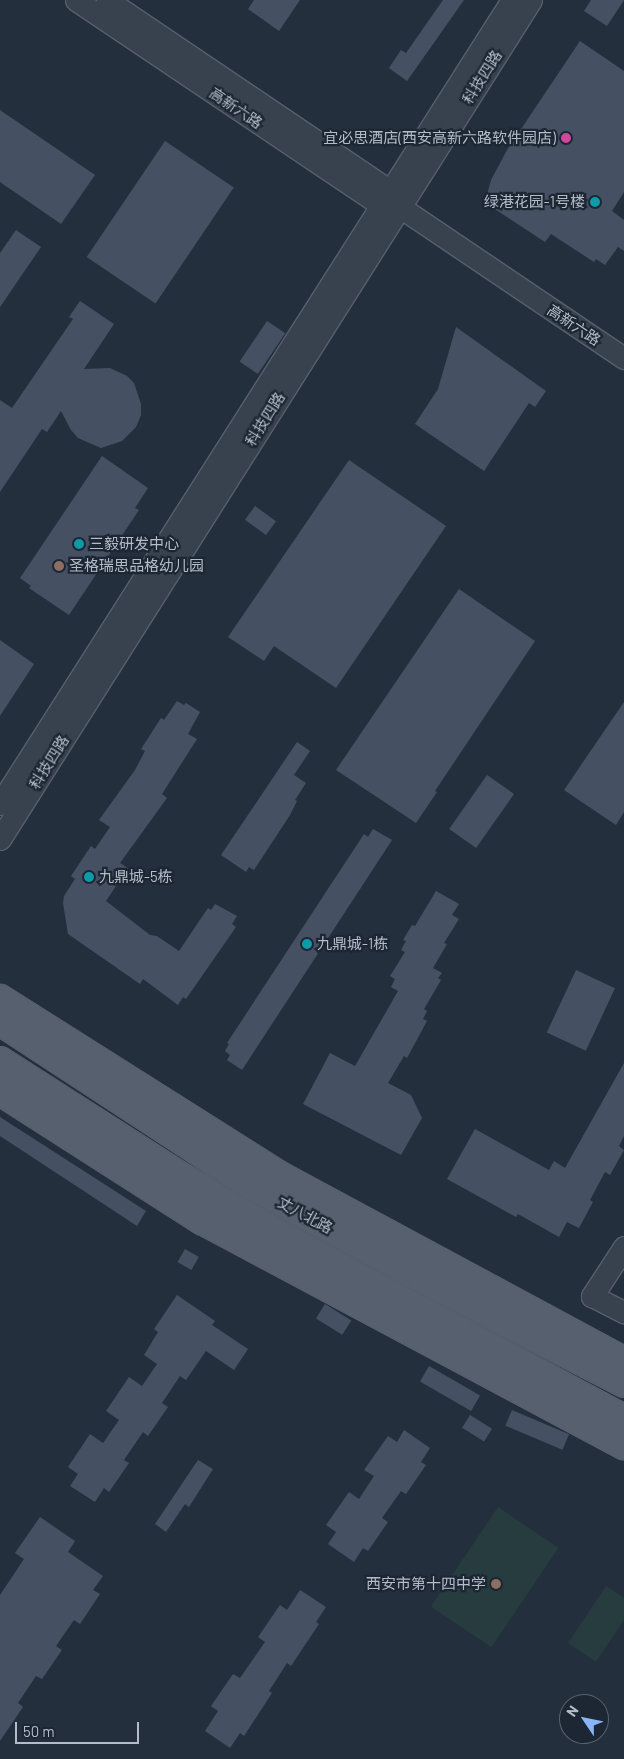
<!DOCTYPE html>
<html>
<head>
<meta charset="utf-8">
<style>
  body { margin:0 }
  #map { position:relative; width:624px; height:1759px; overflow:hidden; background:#242f3e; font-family:Barlow,"Noto Sans SC",sans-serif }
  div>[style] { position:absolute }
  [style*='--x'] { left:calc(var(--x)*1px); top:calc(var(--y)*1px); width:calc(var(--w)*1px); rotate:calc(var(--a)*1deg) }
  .green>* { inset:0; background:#263c3f; transform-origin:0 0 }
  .building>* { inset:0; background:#455162; transform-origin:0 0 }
  .roads { filter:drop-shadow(1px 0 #565f6c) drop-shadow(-1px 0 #565f6c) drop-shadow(0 1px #565f6c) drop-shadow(0 -1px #565f6c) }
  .minor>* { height:21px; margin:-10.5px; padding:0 10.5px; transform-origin:10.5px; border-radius:10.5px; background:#38414e }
  .major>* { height:28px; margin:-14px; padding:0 14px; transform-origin:14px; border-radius:14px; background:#56606e }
  .dots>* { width:14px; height:14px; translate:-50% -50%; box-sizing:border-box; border:2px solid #1d2633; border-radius:50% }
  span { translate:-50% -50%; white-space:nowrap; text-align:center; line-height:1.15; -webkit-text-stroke:4.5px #1d2633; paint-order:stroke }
  .street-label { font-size:15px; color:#b4bcc9 }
  .poi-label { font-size:15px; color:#b4bcc9 }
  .right { translate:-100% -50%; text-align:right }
  .left { translate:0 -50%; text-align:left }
  .north { position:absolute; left:559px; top:1694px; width:50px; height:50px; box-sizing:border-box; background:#1d2633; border:1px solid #59626f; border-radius:50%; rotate:304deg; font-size:14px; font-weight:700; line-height:20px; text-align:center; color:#b4bcc9 }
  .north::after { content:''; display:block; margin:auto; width:18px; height:22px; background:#8ab4f8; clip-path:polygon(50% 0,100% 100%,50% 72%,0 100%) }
  .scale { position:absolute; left:15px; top:1722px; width:124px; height:22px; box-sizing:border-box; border:2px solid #b4bcc9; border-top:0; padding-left:6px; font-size:15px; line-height:18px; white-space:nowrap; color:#b4bcc9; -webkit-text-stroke:4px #1d2633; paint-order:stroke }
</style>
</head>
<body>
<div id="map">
  <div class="green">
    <div style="left:498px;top:1507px;width:73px;height:120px;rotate:34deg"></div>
    <div style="clip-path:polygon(606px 1586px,624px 1598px,624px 1620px,596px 1662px,568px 1643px)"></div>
  </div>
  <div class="building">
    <div style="clip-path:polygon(254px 0,300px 0,279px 31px,248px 9px)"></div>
    <div style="clip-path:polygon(443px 0,464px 0,407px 81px,389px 68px,401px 50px,406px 53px)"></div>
    <div style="clip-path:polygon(591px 0,624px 0,607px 26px,584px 11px)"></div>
    <div style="clip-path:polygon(580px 41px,624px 71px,624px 192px,612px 211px,624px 220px,624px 251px,618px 247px,605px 265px,596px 259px,594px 262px,551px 234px,545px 242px,490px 206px,488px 191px,491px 180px,507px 150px)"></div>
    <div style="clip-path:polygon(0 110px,95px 175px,61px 224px,0 182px)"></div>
    <div style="left:165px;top:141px;width:83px;height:140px;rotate:34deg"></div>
    <div style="clip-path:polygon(16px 230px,41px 247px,0 307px,0 253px)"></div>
    <div style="clip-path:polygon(80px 301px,114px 324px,84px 369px,110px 368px,127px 376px,134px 383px,141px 404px,141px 415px,136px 427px,122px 441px,101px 448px,78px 438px,71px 430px,61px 411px,47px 432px,42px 429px,0 492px,0 400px,12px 408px,73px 319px,69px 317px)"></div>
    <div style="left:267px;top:321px;width:22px;height:49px;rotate:34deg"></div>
    <div style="clip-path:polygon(456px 327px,546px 391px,535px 407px,529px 403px,484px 471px,415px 424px,438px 389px)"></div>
    <div style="clip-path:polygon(102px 456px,148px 488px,135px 508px,139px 510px,69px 615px,29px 588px,31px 586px,20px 578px)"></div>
    <div style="clip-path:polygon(349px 460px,446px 526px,336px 688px,274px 646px,264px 661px,228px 637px)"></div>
    <div style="left:255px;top:506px;width:26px;height:17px;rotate:36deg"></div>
    <div style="clip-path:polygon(459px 589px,535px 641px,435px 791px,437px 792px,416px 823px,336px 770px)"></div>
    <div style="clip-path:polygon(0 640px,34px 664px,0 716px)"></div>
    <div style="clip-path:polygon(177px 701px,184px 705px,186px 703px,200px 712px,188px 734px,197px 739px,162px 794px,167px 798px,120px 863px,128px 868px,106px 901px,150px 935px,157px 936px,179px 951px,208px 908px,211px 910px,215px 904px,237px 916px,232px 924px,236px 927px,227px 940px,186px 999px,183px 997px,178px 1005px,143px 979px,140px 984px,68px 934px,63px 903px,64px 896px,75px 879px,71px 876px,91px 846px,95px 849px,110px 827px,99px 820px,135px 770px,145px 751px,141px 749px,161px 718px,164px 720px)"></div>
    <div style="clip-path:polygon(624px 702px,624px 812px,616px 825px,564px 790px)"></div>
    <div style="clip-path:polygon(297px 742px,310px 751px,294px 775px,306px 783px,295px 800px,297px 801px,290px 815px,254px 870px,249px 867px,246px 872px,221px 855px)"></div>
    <div style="left:487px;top:775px;width:33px;height:66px;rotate:35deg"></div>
    <div style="clip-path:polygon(373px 829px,392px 840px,242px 1070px,227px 1060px,230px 1055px,225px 1051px,229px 1044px,227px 1043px,364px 834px,368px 837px)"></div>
    <div style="clip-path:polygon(436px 891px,459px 904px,452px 915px,459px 919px,444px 943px,447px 944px,433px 968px,442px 973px,438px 978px,441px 980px,424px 1009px,427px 1011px,423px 1019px,427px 1021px,407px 1058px,404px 1056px,388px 1083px,411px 1095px,422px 1118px,401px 1155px,303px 1104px,330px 1053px,355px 1066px,398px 991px,391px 987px,395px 979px,390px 976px,405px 952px,401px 950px,406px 941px,403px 940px,412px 925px,415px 926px)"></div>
    <div style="left:576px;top:970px;width:43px;height:69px;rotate:25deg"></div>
    <div style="clip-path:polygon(624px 1063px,624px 1136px,619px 1146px,624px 1150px,610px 1175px,605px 1172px,590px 1200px,593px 1202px,579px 1228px,567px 1222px,559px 1237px,518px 1214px,516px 1217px,447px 1179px,475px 1129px,549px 1170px,554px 1161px,565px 1168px)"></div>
    <div style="clip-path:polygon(0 1117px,146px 1211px,137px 1226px,0 1136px)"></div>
    <div style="left:185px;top:1249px;width:16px;height:15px;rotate:30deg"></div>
    <div style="clip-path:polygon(177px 1295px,215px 1321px,212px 1325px,248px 1349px,234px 1370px,206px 1351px,186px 1380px,180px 1376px,162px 1403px,168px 1407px,148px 1436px,143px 1432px,124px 1460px,129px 1463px,109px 1492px,104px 1488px,95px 1502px,70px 1486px,78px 1474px,68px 1467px,90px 1434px,103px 1443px,119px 1420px,106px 1411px,129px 1377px,142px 1386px,157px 1364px,144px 1355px,158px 1332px,154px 1329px)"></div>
    <div style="left:325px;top:1304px;width:31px;height:17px;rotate:32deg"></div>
    <div style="left:429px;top:1366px;width:59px;height:18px;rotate:30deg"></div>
    <div style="left:512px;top:1410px;width:62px;height:17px;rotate:23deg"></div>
    <div style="left:470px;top:1415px;width:26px;height:15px;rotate:32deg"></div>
    <div style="clip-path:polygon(404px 1430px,430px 1448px,421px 1462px,426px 1465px,406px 1494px,401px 1491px,382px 1518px,388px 1522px,368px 1551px,363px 1548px,354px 1562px,328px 1544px,336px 1532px,326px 1525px,349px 1492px,359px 1499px,374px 1476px,364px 1470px,388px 1436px,397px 1442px)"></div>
    <div style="clip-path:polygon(198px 1460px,213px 1469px,189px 1507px,185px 1504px,166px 1532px,155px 1524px)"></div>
    <div style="clip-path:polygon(40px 1517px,75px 1541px,68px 1552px,103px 1576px,93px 1590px,100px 1594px,80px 1624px,74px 1620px,56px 1646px,62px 1650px,42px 1679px,36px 1676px,18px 1703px,23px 1707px,0 1741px,0 1595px,24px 1559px,15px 1553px)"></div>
    <div style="clip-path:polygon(300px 1590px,326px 1607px,316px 1622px,319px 1624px,291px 1666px,287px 1663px,269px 1691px,272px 1693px,244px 1736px,240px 1733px,230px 1748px,205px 1731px,218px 1711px,211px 1706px,233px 1674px,240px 1678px,265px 1642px,258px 1637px,280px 1605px,287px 1610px)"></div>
  </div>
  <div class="roads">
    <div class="minor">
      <div style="--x:76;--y:0;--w:367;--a:33.9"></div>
      <div style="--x:381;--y:205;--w:13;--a:9"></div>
      <div style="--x:107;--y:0;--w:341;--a:34"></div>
      <div style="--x:390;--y:191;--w:19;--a:58"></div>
      <div style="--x:400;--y:207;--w:270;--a:34"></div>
      <div style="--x:0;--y:804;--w:953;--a:-57.51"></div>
      <div style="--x:0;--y:839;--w:993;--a:-57.67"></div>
      <div style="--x:624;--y:1247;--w:59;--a:123.1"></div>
      <div style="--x:592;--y:1296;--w:36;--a:27"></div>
    </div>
    <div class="major">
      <div style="--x:0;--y:999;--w:331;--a:32.3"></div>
      <div style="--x:280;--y:1176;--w:391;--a:28.3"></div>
      <div style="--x:0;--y:1021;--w:298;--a:33.2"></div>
      <div style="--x:249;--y:1184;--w:196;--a:28.7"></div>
      <div style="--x:421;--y:1278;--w:229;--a:27.3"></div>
      <div style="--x:0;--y:1061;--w:211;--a:32.6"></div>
      <div style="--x:178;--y:1175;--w:129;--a:30.4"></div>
      <div style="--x:289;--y:1240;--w:380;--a:28.1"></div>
      <div style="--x:0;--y:1091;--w:240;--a:32.6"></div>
      <div style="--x:202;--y:1220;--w:478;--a:28.1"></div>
    </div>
  </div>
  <div class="dots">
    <div style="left:566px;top:138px;background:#d1479c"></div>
    <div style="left:595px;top:202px;background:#0f9aa8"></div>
    <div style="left:79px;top:544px;background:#0f9aa8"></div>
    <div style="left:59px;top:566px;background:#8d6e63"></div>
    <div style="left:89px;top:877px;background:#0f9aa8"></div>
    <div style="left:307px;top:944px;background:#0f9aa8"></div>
    <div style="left:496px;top:1584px;background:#8d6e63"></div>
  </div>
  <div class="street-label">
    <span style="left:482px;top:77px;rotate:-58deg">科技四路</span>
    <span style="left:236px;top:108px;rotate:34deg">高新六路</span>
    <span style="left:574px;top:325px;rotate:34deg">高新六路</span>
    <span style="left:265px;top:419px;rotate:-58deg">科技四路</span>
    <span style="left:49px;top:762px;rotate:-58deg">科技四路</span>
    <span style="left:305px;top:1215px;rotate:28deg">丈八北路</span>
  </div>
  <div class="poi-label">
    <span class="right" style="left:556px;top:138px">宜必思酒店(西安高新六路软件园店)</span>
    <span class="right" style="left:585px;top:202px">绿港花园-1号楼</span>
    <span class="left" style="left:89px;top:544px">三毅研发中心</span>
    <span class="left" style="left:69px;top:566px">圣格瑞思品格幼儿园</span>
    <span class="left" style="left:99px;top:877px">九鼎城-5栋</span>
    <span class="left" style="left:317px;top:944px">九鼎城-1栋</span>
    <span class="right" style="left:486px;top:1584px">西安市第十四中学</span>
  </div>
  <div class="north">N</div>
  <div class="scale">50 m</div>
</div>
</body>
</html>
